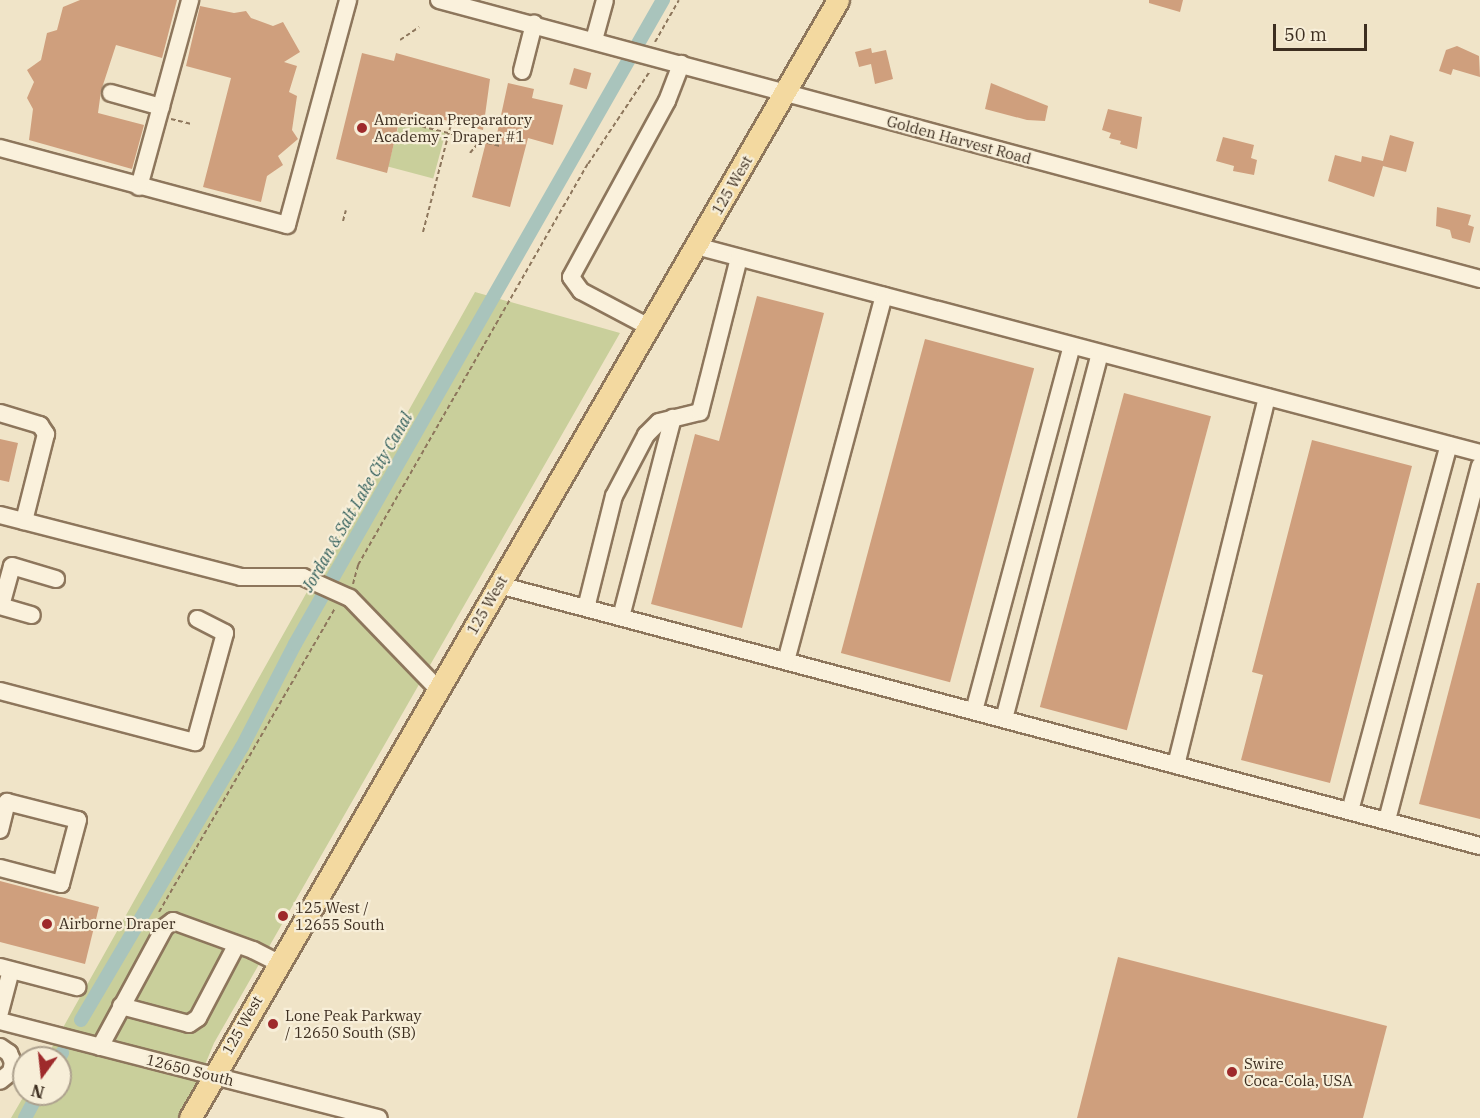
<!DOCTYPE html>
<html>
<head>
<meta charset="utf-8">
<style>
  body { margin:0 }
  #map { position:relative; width:1480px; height:1118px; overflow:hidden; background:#f0e4c8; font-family:"IBM Plex Serif",serif }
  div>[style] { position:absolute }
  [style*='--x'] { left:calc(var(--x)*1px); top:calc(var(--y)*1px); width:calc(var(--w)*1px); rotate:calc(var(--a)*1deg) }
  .green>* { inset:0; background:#c9cf9b; transform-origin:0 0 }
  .canal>* { height:14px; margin:-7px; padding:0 7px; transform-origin:7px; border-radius:7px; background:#a9c4bc }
  .building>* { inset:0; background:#cf9f7d; transform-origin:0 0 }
  .path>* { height:2px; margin-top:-1px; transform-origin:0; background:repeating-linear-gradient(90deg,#8d765c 0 4.5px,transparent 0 7.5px) }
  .roads { filter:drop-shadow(2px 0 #8d765c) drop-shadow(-2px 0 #8d765c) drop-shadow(0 2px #8d765c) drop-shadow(0 -2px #8d765c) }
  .minor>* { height:16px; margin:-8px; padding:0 8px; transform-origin:8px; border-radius:8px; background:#faf1dc }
  .major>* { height:21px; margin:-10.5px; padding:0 10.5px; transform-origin:10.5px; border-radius:10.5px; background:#f3d9a0 }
  .dots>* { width:16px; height:16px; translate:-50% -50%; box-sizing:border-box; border:3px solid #f7eed8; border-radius:50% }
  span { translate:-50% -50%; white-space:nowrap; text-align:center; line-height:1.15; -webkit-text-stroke:4.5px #f7eed8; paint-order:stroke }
  .poi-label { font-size:15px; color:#3d2e20 }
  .left { translate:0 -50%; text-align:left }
  .street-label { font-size:15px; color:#3d2e20 }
  .water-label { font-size:16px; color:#2f5d5a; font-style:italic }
  .north { position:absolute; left:12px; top:1046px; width:60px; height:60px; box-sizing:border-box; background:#f7eed8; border:2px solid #ada18e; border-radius:50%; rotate:195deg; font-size:16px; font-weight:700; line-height:24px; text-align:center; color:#3d2e20 }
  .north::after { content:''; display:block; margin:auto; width:21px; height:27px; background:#9e2a2b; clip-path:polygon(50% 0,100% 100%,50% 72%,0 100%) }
  .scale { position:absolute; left:1273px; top:24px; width:94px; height:27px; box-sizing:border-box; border:3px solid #3d2e20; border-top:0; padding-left:8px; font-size:18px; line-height:21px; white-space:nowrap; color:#3d2e20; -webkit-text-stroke:4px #f7eed8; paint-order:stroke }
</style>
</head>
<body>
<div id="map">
  <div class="green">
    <div style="left:400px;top:121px;width:47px;height:47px;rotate:15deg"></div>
    <div style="clip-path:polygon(475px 292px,620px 333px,214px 1043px,183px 1118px,11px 1118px,25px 1094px,60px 1094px,60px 1058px,46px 1058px)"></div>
  </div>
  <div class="canal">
    <div style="--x:81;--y:1020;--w:317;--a:-59.5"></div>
    <div style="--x:242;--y:747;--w:116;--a:-62.8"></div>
    <div style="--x:295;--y:644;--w:742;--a:-60.26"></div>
    <div style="--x:59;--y:1058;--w:6;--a:-59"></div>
    <div style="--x:25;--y:1118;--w:27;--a:-62"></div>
  </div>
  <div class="building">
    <div style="clip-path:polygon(80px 0,177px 0,162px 58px,116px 45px,101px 91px,98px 113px,144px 125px,132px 169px,29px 140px,33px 109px,27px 98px,34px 82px,27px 70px,41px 60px,47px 33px,57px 30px,63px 7px)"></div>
    <div style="clip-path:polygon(1149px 0,1183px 0,1180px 12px,1149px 3px)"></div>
    <div style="clip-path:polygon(200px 6px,234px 13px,246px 11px,251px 18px,273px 26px,283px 22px,300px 52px,284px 62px,297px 66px,289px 92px,297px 96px,292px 130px,298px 139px,278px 156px,283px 165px,267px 176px,261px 202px,203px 187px,231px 78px,186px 66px)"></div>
    <div style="clip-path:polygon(1457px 46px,1479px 56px,1480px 77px,1453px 69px,1451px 75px,1439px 71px,1446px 50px)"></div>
    <div style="clip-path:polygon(871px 48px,872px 53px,886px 50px,893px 79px,875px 84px,871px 64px,859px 67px,855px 52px)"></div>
    <div style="clip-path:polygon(362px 53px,394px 61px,396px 53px,490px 79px,483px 130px,414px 112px,413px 116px,401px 113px,387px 173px,336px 159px)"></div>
    <div style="left:574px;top:68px;width:18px;height:17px;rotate:16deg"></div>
    <div style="clip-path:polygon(508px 83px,534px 89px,532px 98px,563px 105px,553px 145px,528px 138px,510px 207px,472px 197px,486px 142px,495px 143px)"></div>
    <div style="clip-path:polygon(991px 83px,1048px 106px,1045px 121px,1027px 120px,985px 109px)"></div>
    <div style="clip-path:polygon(1108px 109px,1142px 117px,1137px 149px,1120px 144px,1121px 141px,1109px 138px,1111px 133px,1102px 130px)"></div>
    <div style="clip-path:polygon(1390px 135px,1414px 142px,1406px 172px,1383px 166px,1374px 197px,1328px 181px,1335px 155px,1361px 162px,1362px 156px,1383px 161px)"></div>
    <div style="clip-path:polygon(1223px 137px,1254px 145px,1251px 158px,1257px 160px,1254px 175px,1233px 171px,1234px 166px,1216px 161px)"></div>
    <div style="clip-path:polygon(1437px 207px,1471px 215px,1468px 225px,1474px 227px,1470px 243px,1452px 238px,1450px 230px,1436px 226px)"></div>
    <div style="clip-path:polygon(757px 296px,824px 313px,742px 628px,651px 604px,695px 434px,719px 441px)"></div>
    <div style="left:925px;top:339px;width:113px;height:325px;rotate:15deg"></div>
    <div style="left:1124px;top:393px;width:90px;height:325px;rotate:15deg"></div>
    <div style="clip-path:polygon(0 439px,18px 443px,9px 482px,0 480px)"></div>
    <div style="clip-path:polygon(1312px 440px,1412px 466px,1330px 783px,1241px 760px,1263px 675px,1252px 672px)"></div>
    <div style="clip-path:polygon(1477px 583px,1480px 583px,1480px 819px,1419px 804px)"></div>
    <div style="clip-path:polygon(0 881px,99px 907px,85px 964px,0 942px)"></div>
    <div style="clip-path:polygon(1118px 957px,1387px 1026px,1363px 1118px,1077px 1118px)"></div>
  </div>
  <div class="path">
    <div style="--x:400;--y:40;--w:23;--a:-34"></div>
    <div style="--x:655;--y:42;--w:48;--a:-60.3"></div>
    <div style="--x:171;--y:119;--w:21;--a:14"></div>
    <div style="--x:400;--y:121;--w:103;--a:14"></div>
    <div style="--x:470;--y:153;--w:17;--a:-50"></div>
    <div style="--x:343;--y:221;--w:11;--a:-75"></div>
    <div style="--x:423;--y:232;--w:115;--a:-75.4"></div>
    <div style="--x:353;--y:584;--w:20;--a:-75"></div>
    <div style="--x:358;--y:565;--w:462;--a:-60.2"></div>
    <div style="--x:588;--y:164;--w:112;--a:-56.3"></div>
    <div style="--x:159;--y:912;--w:351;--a:-59.9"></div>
  </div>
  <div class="roads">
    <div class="minor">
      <div style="--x:439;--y:0;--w:1078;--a:15"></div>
      <div style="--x:594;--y:40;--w:41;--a:-74.6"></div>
      <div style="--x:522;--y:71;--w:49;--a:-75.7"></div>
      <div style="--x:111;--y:93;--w:52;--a:15.6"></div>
      <div style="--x:0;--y:148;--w:297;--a:15"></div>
      <div style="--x:287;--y:225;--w:233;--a:-74.8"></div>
      <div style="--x:139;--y:187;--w:194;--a:-74.7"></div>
      <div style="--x:696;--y:246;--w:811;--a:14.79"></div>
      <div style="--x:649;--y:327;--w:77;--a:-152.1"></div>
      <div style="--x:581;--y:291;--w:17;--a:-126"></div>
      <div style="--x:571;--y:277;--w:200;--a:-61.4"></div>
      <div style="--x:667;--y:101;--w:40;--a:-69"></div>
      <div style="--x:0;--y:413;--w:42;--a:16.7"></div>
      <div style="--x:40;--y:425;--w:11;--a:56"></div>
      <div style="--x:46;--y:434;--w:90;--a:104.2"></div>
      <div style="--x:0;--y:515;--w:249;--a:14.4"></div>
      <div style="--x:241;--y:577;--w:62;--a:0"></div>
      <div style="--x:303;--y:577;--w:51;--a:24.1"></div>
      <div style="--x:350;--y:598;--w:127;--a:46"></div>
      <div style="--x:499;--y:585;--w:1015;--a:14.9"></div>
      <div style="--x:0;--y:606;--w:33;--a:16"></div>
      <div style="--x:1;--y:606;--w:41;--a:-74.6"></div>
      <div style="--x:12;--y:566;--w:46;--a:16.5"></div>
      <div style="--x:586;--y:608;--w:115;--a:-76"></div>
      <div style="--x:614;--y:496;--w:69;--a:-62.3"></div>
      <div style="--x:646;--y:435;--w:18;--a:-45"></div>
      <div style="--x:659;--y:422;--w:42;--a:-13.7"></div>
      <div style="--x:700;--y:412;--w:159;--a:-75.8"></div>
      <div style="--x:621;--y:617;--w:206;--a:-75.4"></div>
      <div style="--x:786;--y:661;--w:378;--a:-75"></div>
      <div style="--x:0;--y:691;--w:202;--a:14.7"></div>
      <div style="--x:195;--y:742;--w:113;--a:-74.6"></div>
      <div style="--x:225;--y:633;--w:31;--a:-153"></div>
      <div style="--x:974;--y:711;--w:378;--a:-75"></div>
      <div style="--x:1004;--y:719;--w:378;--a:-75.3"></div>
      <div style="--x:1176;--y:765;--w:379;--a:-76.1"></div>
      <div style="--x:1350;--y:811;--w:379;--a:-74.9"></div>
      <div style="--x:1387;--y:820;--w:366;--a:-75.3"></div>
      <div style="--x:0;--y:830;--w:29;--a:-76"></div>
      <div style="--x:7;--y:802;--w:73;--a:14.2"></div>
      <div style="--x:78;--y:820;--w:66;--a:104.9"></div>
      <div style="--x:61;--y:884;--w:63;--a:-165.3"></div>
      <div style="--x:0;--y:967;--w:80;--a:14.6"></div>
      <div style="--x:121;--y:1006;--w:70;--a:14.8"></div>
      <div style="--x:189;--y:1024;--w:11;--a:-34"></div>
      <div style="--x:198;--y:1018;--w:81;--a:-62.2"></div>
      <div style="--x:0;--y:1012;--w:43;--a:-75.3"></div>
      <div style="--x:0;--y:1021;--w:391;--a:14.4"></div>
      <div style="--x:0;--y:1047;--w:11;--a:34"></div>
      <div style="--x:9;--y:1053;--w:10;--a:66"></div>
      <div style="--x:13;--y:1062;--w:10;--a:101"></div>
      <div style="--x:11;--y:1072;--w:14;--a:141"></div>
      <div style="--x:100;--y:1047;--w:136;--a:-61.6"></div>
      <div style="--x:165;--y:927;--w:10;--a:-37"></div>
      <div style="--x:173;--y:921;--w:85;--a:19.9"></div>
      <div style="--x:253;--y:950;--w:28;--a:27"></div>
    </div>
    <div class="major">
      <div style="--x:190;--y:1118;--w:1292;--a:-59.9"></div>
    </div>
  </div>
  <div class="dots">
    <div style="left:362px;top:128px;background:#9e2a2b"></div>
    <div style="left:283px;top:916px;background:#9e2a2b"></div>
    <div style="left:47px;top:924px;background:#9e2a2b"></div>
    <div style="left:273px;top:1024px;background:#9e2a2b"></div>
    <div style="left:1232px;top:1072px;background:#9e2a2b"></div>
  </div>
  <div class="poi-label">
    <span class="left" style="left:374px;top:128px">American Preparatory<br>Academy - Draper #1</span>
    <span class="left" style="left:295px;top:916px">125 West /<br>12655 South</span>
    <span class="left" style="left:59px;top:924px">Airborne Draper</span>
    <span class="left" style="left:285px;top:1024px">Lone Peak Parkway<br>/ 12650 South (SB)</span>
    <span class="left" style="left:1244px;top:1072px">Swire<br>Coca-Cola, USA</span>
  </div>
  <div class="street-label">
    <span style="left:959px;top:140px;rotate:15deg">Golden Harvest Road</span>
    <span style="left:732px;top:185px;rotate:-60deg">125 West</span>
    <span style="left:487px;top:605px;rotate:-60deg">125 West</span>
    <span style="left:242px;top:1025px;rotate:-60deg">125 West</span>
    <span style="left:190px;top:1070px;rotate:14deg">12650 South</span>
  </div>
  <div class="water-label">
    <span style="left:357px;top:502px;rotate:-60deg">Jordan &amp; Salt Lake City Canal</span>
  </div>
  <div class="north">N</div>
  <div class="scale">50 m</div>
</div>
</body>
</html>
